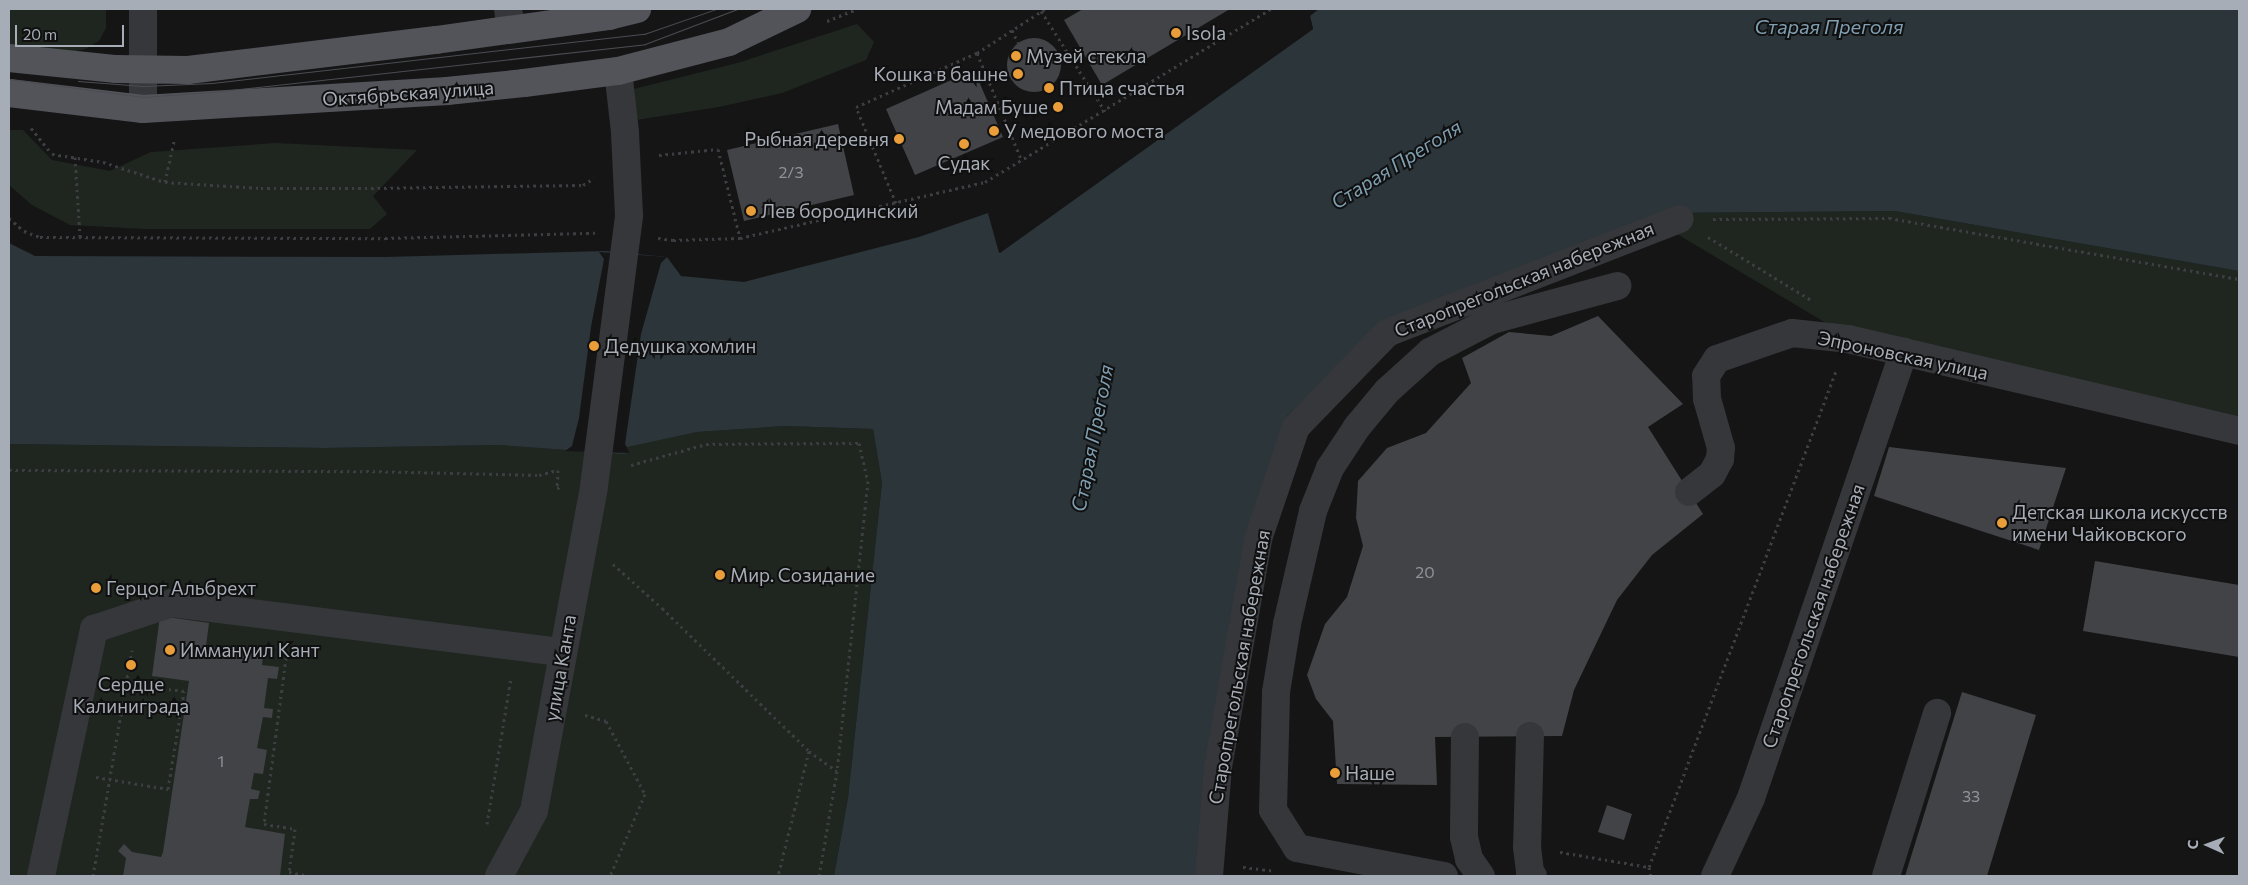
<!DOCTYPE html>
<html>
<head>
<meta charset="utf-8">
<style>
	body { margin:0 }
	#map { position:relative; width:2248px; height:885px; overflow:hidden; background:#151516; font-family:Commissioner,sans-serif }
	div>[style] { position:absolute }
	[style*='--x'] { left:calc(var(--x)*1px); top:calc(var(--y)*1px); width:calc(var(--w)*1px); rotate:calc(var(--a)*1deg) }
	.green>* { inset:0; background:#1f261f }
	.water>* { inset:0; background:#2b353a }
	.pier>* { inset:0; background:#151516 }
	.building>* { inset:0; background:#414346 }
	.round { border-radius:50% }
	.path>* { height:3px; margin-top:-1.5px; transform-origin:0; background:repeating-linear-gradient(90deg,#3c3e42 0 2.5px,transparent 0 6.5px) }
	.minor>* { height:28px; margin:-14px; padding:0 14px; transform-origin:14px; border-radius:14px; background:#36373b }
	.major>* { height:28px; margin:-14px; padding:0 14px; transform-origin:14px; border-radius:14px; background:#52545a }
	.tram>* { height:1px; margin:-0.5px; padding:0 0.5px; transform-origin:0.5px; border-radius:0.5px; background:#4b4d52 }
	.dots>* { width:14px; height:14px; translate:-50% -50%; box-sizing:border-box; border:2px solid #101011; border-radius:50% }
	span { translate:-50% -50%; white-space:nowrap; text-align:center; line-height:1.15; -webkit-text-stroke:4px #101011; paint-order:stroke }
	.number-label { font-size:16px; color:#8e929a }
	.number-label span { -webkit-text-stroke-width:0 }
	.poi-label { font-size:19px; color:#a7adb6 }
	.left { translate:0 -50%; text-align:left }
	.right { translate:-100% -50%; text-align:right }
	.street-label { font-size:19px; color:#a7adb6 }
	.water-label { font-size:20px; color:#7f9eb0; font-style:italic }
	.frame { position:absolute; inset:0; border:10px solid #a7adb6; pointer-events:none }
	.north { position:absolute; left:2183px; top:820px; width:50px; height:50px; -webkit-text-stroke:4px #101011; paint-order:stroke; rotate:272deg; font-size:14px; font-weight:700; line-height:20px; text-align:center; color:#a7adb6 }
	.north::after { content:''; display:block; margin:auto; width:18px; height:22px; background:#a7adb6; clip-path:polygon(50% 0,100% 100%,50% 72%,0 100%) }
	.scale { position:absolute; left:15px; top:25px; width:109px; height:22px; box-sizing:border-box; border:2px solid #a7adb6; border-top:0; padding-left:6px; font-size:15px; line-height:18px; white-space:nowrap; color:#a7adb6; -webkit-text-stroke:4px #101011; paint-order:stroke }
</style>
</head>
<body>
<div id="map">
	<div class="green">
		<i style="clip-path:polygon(9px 9px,106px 9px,106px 28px,99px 41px,85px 49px,71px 52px,9px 46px)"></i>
		<i style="clip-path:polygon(857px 24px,874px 42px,866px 60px,782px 93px,719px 107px,636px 120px,630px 90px,741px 62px)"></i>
		<i style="clip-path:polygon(9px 130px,23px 130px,52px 160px,110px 171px,151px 152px,276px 143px,417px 150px,373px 196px,387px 214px,370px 229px,145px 229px,70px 225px,32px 205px,9px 185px)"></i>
		<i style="clip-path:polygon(1895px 211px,2239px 271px,2239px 431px,1836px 329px,1677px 234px,1658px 213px)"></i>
		<i style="clip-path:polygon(785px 426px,873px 429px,882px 483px,848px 798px,834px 876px,9px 876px,9px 444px,325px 448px,498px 445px,598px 452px,697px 432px)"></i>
	</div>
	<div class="water">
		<i style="clip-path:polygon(1319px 9px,2239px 9px,2239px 271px,1895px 211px,1658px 213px,1380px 324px,1287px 416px,1249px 533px,1199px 876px,834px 876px,848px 798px,882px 483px,873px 429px,785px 426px,697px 432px,627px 447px,630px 453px,622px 454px,498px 445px,325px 448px,9px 444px,9px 243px,35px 256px,385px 257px,605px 251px,667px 257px,681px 276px,744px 282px,919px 237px,988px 213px,1000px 253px,1313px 29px,1310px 16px)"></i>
	</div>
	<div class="pier">
		<i style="clip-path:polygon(1310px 16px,1313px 29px,999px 253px,988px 213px,1001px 249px,1311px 28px)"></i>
		<i style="clip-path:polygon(599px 252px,667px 257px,661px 263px,641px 334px,625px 444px,630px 453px,565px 451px,572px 446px,579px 418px,591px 327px,604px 259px)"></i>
	</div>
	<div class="building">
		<i style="clip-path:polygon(1083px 9px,1230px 9px,1102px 85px,1064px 20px)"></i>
		<i class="round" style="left:1007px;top:38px;width:54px;height:54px"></i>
		<i style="clip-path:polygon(974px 70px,1003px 137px,915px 175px,886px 109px)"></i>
		<i style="clip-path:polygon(838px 124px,854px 195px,744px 221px,727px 150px)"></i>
		<i style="clip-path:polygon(1598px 316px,1683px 404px,1648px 427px,1703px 514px,1652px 555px,1617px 600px,1574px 690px,1562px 736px,1435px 737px,1437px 785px,1337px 784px,1333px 721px,1316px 699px,1307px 675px,1325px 624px,1347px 597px,1363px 546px,1356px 518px,1358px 481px,1387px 448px,1426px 433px,1471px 383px,1462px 358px,1509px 332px,1551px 336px)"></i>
		<i style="clip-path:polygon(1889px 447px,2066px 468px,2039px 550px,1874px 496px)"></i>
		<i style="clip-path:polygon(2095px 561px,2239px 585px,2239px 657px,2083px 631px)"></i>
		<i style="clip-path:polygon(160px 616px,209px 623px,206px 646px,263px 655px,262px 665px,279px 667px,277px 679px,268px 678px,264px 708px,273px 709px,272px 718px,263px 717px,257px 748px,267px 750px,263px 774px,254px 773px,251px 789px,260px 791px,258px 799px,250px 799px,245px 827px,285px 834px,280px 876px,123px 876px,126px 858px,118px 851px,124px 844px,132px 852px,161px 857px,163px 852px,189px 681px,152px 676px)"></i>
		<i style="clip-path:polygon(1962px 692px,2036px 715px,1987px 876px,1905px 876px)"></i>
		<i style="clip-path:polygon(1607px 805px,1632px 814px,1624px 840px,1598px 832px)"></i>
	</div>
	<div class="path">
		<i style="--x:1041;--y:11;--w:119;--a:57.4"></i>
		<i style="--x:827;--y:21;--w:32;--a:-22"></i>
		<i style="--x:1012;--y:30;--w:14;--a:65"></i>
		<i style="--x:977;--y:53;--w:117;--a:67.4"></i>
		<i style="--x:31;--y:128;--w:33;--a:51"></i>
		<i style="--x:52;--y:154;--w:52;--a:8.9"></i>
		<i style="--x:103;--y:162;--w:65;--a:17.9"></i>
		<i style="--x:165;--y:182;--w:96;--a:3.6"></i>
		<i style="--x:261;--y:188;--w:110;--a:0"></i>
		<i style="--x:371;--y:188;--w:212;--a:-0.8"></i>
		<i style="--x:583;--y:185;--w:13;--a:-32"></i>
		<i style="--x:659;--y:155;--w:59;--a:-5.8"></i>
		<i style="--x:718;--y:149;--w:92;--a:76.1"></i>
		<i style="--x:740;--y:238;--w:251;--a:-12.9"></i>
		<i style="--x:985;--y:182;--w:334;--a:-31.2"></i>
		<i style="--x:75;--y:157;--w:80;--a:86.4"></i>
		<i style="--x:165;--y:182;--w:42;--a:-77.6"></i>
		<i style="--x:896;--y:203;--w:104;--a:-112.6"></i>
		<i style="--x:856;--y:107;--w:133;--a:-24.1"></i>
		<i style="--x:977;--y:53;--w:81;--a:-32.9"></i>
		<i style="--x:9;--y:218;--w:20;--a:41"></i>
		<i style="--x:24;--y:231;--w:17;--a:21"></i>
		<i style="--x:40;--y:237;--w:345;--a:0.2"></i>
		<i style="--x:385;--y:238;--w:210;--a:-1.4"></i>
		<i style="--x:1713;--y:219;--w:176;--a:-0.3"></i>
		<i style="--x:1889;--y:218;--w:355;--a:9.9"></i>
		<i style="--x:1708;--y:237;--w:123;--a:31.4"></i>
		<i style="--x:658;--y:238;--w:15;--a:8"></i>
		<i style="--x:673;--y:240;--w:67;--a:-1.7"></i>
		<i style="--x:631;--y:465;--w:78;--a:-15.6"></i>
		<i style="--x:706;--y:444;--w:153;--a:-0.4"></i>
		<i style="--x:859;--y:443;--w:39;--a:77"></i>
		<i style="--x:868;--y:481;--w:292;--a:96.1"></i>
		<i style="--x:837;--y:771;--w:107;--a:99.7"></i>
		<i style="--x:9;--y:470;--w:357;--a:0.2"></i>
		<i style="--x:366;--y:471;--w:173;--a:1.3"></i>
		<i style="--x:539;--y:475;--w:20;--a:-15"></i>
		<i style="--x:558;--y:470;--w:18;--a:93"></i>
		<i style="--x:557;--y:488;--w:4;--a:-14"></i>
		<i style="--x:613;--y:564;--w:66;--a:41.9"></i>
		<i style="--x:662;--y:608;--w:205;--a:44.2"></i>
		<i style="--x:809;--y:751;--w:129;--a:103.9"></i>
		<i style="--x:287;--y:651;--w:175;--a:97.6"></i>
		<i style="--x:264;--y:824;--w:31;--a:9"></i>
		<i style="--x:295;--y:829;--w:43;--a:97.9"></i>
		<i style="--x:289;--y:872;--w:21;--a:11"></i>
		<i style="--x:585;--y:715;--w:22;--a:16"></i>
		<i style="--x:606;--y:721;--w:83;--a:61.9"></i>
		<i style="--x:645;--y:794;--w:89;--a:113.1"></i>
		<i style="--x:809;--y:751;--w:34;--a:36"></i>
		<i style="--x:96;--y:777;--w:73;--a:9.5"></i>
		<i style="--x:168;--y:789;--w:99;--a:-80.7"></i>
		<i style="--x:184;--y:691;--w:58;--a:-173.1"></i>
		<i style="--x:487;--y:824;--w:149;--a:-80.7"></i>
		<i style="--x:1560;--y:852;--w:90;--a:9.6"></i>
		<i style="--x:1243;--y:867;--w:31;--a:7"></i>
		<i style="--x:93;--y:876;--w:229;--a:-80.2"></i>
		<i style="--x:1651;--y:876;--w:9;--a:-103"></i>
		<i style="--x:1649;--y:867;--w:530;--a:-69.34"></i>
	</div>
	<div class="minor">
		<i style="--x:143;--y:9;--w:100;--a:90"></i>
		<i style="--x:508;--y:9;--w:20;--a:81"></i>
		<i style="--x:1689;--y:492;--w:29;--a:-38"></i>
		<i style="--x:1712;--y:474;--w:17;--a:-62"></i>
		<i style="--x:1720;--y:459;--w:11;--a:-85"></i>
		<i style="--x:1721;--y:448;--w:51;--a:-105.9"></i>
		<i style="--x:1707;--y:399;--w:23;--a:-92"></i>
		<i style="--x:1706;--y:376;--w:20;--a:-57"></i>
		<i style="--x:1717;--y:359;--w:79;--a:-19.1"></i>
		<i style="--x:1792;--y:333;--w:56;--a:6.1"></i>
		<i style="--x:1848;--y:339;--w:402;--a:13.2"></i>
		<i style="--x:1530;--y:736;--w:111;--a:91.5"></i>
		<i style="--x:1527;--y:847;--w:26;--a:83"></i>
		<i style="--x:1530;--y:873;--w:4;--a:45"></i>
		<i style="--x:1465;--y:737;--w:100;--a:90.6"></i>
		<i style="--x:1464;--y:837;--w:23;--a:77"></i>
		<i style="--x:1469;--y:859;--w:21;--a:55"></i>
		<i style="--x:41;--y:876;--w:253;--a:-77.9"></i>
		<i style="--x:94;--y:629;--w:82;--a:-18.4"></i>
		<i style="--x:172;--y:603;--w:393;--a:7.2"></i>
		<i style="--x:499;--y:876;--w:74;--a:-61.7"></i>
		<i style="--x:534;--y:811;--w:330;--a:-79.5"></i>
		<i style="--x:594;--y:486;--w:273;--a:-82.6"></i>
		<i style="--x:629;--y:215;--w:83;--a:-92.8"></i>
		<i style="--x:625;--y:132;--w:61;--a:-96.5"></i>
		<i style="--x:1209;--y:876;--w:109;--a:-85.3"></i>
		<i style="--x:1218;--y:767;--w:231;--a:-80"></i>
		<i style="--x:1258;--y:539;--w:118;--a:-71.3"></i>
		<i style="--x:1296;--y:427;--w:131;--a:-45.9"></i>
		<i style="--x:1387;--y:333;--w:314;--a:-21.3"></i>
		<i style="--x:1444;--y:876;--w:150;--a:-169.2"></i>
		<i style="--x:1297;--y:848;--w:45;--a:-122.3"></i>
		<i style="--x:1273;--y:810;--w:118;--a:-88.5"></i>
		<i style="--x:1276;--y:692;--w:69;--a:-80.8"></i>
		<i style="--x:1287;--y:624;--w:116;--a:-77"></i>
		<i style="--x:1313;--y:511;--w:46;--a:-68.4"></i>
		<i style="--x:1330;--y:468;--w:49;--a:-56.6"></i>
		<i style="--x:1357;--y:427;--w:47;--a:-50.2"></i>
		<i style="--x:1387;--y:391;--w:58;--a:-42.2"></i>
		<i style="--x:1430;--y:352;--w:70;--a:-27.3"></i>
		<i style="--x:1492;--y:320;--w:130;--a:-15.2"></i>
		<i style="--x:1715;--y:876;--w:86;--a:-65.2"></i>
		<i style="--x:1751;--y:798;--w:472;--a:-71.1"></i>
		<i style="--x:1886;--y:876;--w:171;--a:-72.6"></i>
	</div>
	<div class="major">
		<i style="--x:9;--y:58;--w:108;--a:5.9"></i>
		<i style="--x:116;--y:69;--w:72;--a:0.8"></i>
		<i style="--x:188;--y:70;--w:250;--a:-6.9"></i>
		<i style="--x:436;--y:40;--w:175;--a:-7.9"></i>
		<i style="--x:609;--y:16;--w:29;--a:-14"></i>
		<i style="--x:9;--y:93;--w:135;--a:6.8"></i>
		<i style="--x:143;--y:109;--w:305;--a:-3.4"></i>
		<i style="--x:447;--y:91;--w:77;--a:-5.9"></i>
		<i style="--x:524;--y:83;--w:95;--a:-7.3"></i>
		<i style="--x:618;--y:71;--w:115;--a:-14.6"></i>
		<i style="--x:729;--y:42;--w:76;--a:-25.9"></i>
	</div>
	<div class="tram">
		<i style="--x:9;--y:79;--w:135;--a:7.7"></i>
		<i style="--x:143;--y:97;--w:69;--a:-4.1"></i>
		<i style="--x:212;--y:92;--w:436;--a:-6.3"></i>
		<i style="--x:645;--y:44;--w:98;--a:-20.8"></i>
		<i style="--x:78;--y:81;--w:65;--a:4.4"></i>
		<i style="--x:143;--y:86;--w:69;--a:-2.5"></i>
		<i style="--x:212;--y:83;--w:435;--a:-6.5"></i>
		<i style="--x:644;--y:34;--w:76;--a:-19.1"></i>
	</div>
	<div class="dots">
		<i style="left:1176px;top:33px;background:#ea9e39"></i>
		<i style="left:1016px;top:56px;background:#ea9e39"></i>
		<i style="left:1018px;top:74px;background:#ea9e39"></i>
		<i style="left:1049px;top:88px;background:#ea9e39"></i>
		<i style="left:1058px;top:107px;background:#ea9e39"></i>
		<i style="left:994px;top:131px;background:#ea9e39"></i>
		<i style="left:899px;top:139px;background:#ea9e39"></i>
		<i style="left:964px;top:144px;background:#ea9e39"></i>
		<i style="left:751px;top:211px;background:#ea9e39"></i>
		<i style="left:594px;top:346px;background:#ea9e39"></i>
		<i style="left:2002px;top:523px;background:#ea9e39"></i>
		<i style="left:720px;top:575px;background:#ea9e39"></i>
		<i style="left:96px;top:588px;background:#ea9e39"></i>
		<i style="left:170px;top:650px;background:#ea9e39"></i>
		<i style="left:131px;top:665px;background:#ea9e39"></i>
		<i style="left:1335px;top:773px;background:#ea9e39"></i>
	</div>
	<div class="number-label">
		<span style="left:791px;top:172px">2/3</span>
		<span style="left:1425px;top:572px">20</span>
		<span style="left:221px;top:761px">1</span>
		<span style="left:1971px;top:796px">33</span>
	</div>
	<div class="poi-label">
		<span class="left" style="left:1186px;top:33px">Isola</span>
		<span class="left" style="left:1026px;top:56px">Музей стекла</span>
		<span class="right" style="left:1008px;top:74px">Кошка в башне</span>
		<span class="left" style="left:1059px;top:88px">Птица счастья</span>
		<span class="right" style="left:1048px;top:107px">Мадам Буше</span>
		<span class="left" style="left:1004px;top:131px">У медового моста</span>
		<span class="right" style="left:889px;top:139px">Рыбная деревня</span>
		<span style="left:964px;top:163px">Судак</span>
		<span class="left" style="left:761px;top:211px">Лев бородинский</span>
		<span class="left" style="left:604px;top:346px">Дедушка хомлин</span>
		<span class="left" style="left:2012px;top:523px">Детская школа искусств<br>имени Чайковского</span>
		<span class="left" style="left:730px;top:575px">Мир. Созидание</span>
		<span class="left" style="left:106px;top:588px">Герцог Альбрехт</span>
		<span class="left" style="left:180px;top:650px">Иммануил Кант</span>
		<span style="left:131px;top:695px">Сердце<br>Калиниграда</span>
		<span class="left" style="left:1345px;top:773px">Наше</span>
	</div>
	<div class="street-label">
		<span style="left:408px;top:93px;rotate:-4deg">Октябрьская улица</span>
		<span style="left:1524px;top:279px;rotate:-22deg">Старопрегольская набережная</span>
		<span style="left:1903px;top:355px;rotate:12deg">Эпроновская улица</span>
		<span style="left:1813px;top:616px;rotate:-71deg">Старопрегольская набережная</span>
		<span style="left:1239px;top:667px;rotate:-80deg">Старопрегольская набережная</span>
		<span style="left:560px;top:668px;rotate:-80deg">улица Канта</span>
	</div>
	<div class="water-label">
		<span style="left:1829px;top:26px">Старая Преголя</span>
		<span style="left:1396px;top:164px;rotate:-32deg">Старая Преголя</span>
		<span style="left:1092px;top:438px;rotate:-79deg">Старая Преголя</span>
	</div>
	<div class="frame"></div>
	<div class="north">С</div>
	<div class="scale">20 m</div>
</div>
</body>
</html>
